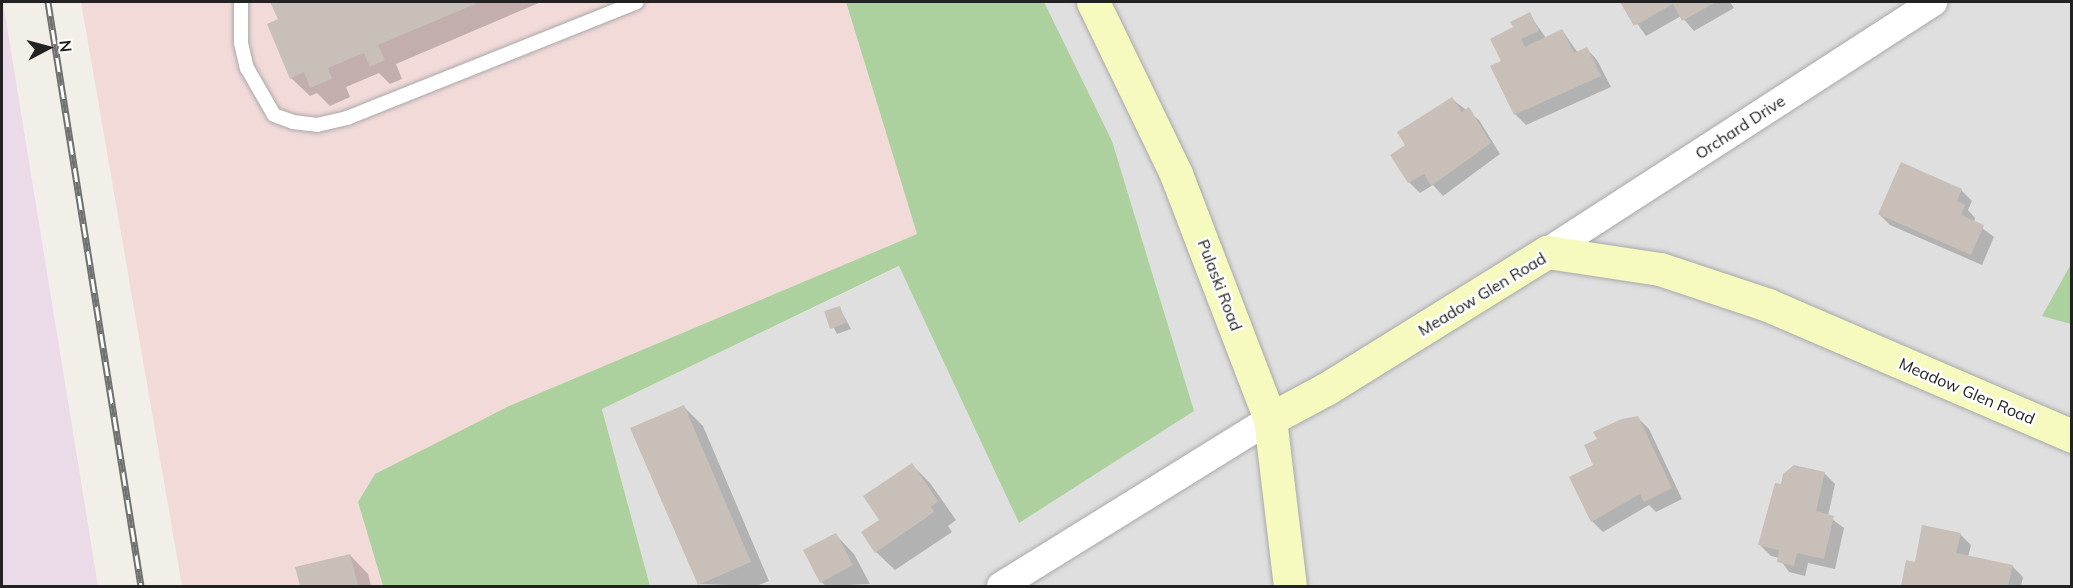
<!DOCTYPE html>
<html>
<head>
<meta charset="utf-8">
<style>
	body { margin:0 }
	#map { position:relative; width:2073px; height:588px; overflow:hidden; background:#f2efe9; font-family:Mulish,sans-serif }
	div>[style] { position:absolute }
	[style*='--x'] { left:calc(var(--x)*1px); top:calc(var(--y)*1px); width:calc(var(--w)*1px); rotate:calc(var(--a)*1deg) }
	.residential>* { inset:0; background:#e0dfdf }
	.commercial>* { inset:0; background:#f2dad9 }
	.industrial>* { inset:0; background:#ebdbe8 }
	.forest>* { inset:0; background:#add19e }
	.shadow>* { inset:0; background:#0003 }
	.building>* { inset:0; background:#c7bfb8 }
	.roads { filter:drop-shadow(0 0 2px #a9a9a9) drop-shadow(0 0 2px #a9a9a9) }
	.lane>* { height:14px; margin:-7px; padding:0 7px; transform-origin:7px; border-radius:7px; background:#fff }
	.street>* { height:28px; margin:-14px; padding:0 14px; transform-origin:14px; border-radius:14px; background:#fff }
	.secondary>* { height:33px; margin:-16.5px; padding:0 16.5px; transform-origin:16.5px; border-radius:16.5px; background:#f7fabf }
	.rail>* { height:7px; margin-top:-3.5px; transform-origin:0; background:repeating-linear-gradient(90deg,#fff 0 14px,#707070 0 28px); box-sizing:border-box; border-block:2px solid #707070 }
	span { translate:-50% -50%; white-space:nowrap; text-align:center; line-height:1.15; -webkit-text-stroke:5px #fff; paint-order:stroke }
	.street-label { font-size:16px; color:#222 }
	.frame { position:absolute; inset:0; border:3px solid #222; pointer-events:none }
	.north { position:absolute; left:18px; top:18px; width:60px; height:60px; -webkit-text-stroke:4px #fff; paint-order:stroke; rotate:84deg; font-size:16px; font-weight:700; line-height:24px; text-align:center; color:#222 }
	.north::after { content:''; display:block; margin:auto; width:21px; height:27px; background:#222; clip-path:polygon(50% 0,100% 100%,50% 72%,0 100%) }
</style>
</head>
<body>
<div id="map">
	<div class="residential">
		<i style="clip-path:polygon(1009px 2px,2071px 2px,2071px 586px,650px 586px,602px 409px,900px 266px)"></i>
	</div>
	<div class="commercial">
		<i style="clip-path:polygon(81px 2px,846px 2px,917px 234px,509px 406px,375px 474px,358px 502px,383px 586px,182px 586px)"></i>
	</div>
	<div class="industrial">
		<i style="clip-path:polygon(2px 2px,3px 2px,98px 586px,2px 586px)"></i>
	</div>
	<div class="forest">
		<i style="clip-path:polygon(846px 2px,1044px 2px,1112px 141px,1194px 411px,1019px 523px,899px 266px,602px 409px,650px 586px,383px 586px,358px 502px,375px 474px,509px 406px,917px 234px)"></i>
		<i style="clip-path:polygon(2071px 264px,2071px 324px,2042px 316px)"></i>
	</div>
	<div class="shadow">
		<i style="clip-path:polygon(272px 2px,541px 2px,396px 64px,402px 79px,390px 84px,379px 73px,346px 87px,350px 97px,330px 106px,317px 93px,310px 96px,291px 78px,280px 20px)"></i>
		<i style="clip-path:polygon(1622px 2px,1730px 2px,1734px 8px,1694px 31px,1681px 16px,1646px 36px)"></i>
		<i style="clip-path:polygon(1529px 14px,1546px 38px,1562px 30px,1578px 53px,1587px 49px,1597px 60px,1611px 87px,1526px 125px,1515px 114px,1503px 62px,1515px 28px)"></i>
		<i style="clip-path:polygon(1452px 99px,1479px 120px,1500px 154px,1443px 196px,1433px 185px,1420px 193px,1409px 182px,1407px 145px)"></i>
		<i style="clip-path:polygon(1961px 190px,1972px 201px,1968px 210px,1975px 218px,1974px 222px,1994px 237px,1982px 265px,1890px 225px,1879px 214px)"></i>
		<i style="clip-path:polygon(839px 307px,851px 329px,837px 334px,826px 312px)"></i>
		<i style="clip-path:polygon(684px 407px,703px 426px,769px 581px,756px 586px,699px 584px)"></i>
		<i style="clip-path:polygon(1638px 418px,1649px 429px,1682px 499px,1656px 512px,1649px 505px,1603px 532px,1592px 521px,1595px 466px)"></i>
		<i style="clip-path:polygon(912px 465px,930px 483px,956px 520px,948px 526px,952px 532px,895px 570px,876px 552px,881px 520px)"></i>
		<i style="clip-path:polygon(1824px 473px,1835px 484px,1828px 516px,1844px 528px,1835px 569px,1808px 563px,1805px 576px,1789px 572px,1779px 558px,1771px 556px,1760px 545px,1782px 486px)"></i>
		<i style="clip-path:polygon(1960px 534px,1971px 545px,1968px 557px,2012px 566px,2023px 577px,2021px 586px,1903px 586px,1908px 562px,1916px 564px)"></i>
		<i style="clip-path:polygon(836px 535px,854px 554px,870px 584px,826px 586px,821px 582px)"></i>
		<i style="clip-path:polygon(350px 555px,368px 574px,371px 586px,301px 586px,297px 568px)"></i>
	</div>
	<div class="building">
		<i style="clip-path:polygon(270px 2px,480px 2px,378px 45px,385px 60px,370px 67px,364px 53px,328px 68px,332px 79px,310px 88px,304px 72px,290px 79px,267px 24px,278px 19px)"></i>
		<i style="clip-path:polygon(1620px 2px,1716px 2px,1682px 21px,1673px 4px,1634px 26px)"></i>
		<i style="clip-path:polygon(1530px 12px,1539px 31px,1521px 39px,1525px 47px,1562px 29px,1574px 53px,1587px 47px,1601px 76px,1514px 115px,1490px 66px,1501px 61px,1490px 39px,1513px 27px,1510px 22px)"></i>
		<i style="clip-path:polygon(1452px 97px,1462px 112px,1469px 107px,1491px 143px,1431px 186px,1424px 174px,1408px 183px,1390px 155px,1405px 145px,1397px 132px)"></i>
		<i style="clip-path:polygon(1901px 162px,1962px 189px,1957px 201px,1965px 205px,1961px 215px,1984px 225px,1971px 255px,1878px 214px)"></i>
		<i style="clip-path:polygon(840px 306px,846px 323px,830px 329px,824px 311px)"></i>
		<i style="clip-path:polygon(684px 405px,751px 562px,698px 585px,630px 428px)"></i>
		<i style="clip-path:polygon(1638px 416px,1672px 488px,1644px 502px,1640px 494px,1591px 522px,1569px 477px,1593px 465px,1584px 445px,1597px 439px,1593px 432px,1622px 419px)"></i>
		<i style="clip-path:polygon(912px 463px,938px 501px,931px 507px,934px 512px,875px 553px,861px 532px,879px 520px,863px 496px)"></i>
		<i style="clip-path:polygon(1794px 465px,1825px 472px,1816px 511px,1834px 516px,1824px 559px,1797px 553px,1794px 566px,1777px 562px,1779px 550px,1758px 545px,1775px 483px,1781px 484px,1783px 474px)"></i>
		<i style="clip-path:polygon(1922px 525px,1961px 533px,1956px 553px,2013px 565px,2008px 586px,1901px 586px,1906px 560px,1915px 562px)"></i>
		<i style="clip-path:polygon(836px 533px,853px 565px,820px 583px,803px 550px)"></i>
		<i style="clip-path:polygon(350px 554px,358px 586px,300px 586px,295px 567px)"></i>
	</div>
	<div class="roads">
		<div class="lane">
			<i style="--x:241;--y:2;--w:41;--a:90"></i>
			<i style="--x:241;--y:43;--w:26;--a:77"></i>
			<i style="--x:247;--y:68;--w:54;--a:60.1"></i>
			<i style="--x:274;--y:115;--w:20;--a:20"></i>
			<i style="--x:293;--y:122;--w:24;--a:7"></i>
			<i style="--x:317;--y:125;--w:31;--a:-13"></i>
			<i style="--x:347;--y:118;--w:312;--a:-21.8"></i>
		</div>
		<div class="street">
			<i style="--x:1547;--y:252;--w:460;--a:-32.9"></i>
			<i style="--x:1001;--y:586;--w:317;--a:-31.8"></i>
		</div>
		<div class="secondary">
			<i style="--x:1093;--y:2;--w:191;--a:64.2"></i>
			<i style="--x:1176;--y:174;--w:262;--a:69"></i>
			<i style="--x:1270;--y:419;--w:168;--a:83.2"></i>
			<i style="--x:1270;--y:419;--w:64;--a:-28.2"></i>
			<i style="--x:1326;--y:389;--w:260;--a:-31.8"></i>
			<i style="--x:1547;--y:252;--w:114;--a:8.6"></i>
			<i style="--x:1660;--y:269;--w:114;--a:18.4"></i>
			<i style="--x:1768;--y:305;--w:331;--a:23.3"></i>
		</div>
	</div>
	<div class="rail">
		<i style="--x:48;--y:2;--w:591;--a:80.95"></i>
	</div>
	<div class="street-label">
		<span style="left:1740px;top:127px;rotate:-33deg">Orchard Drive</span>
		<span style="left:1220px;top:285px;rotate:69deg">Pulaski Road</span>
		<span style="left:1482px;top:294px;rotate:-31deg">Meadow Glen Road</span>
		<span style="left:1967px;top:391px;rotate:23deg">Meadow Glen Road</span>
	</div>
	<div class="frame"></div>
	<div class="north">N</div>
</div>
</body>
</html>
